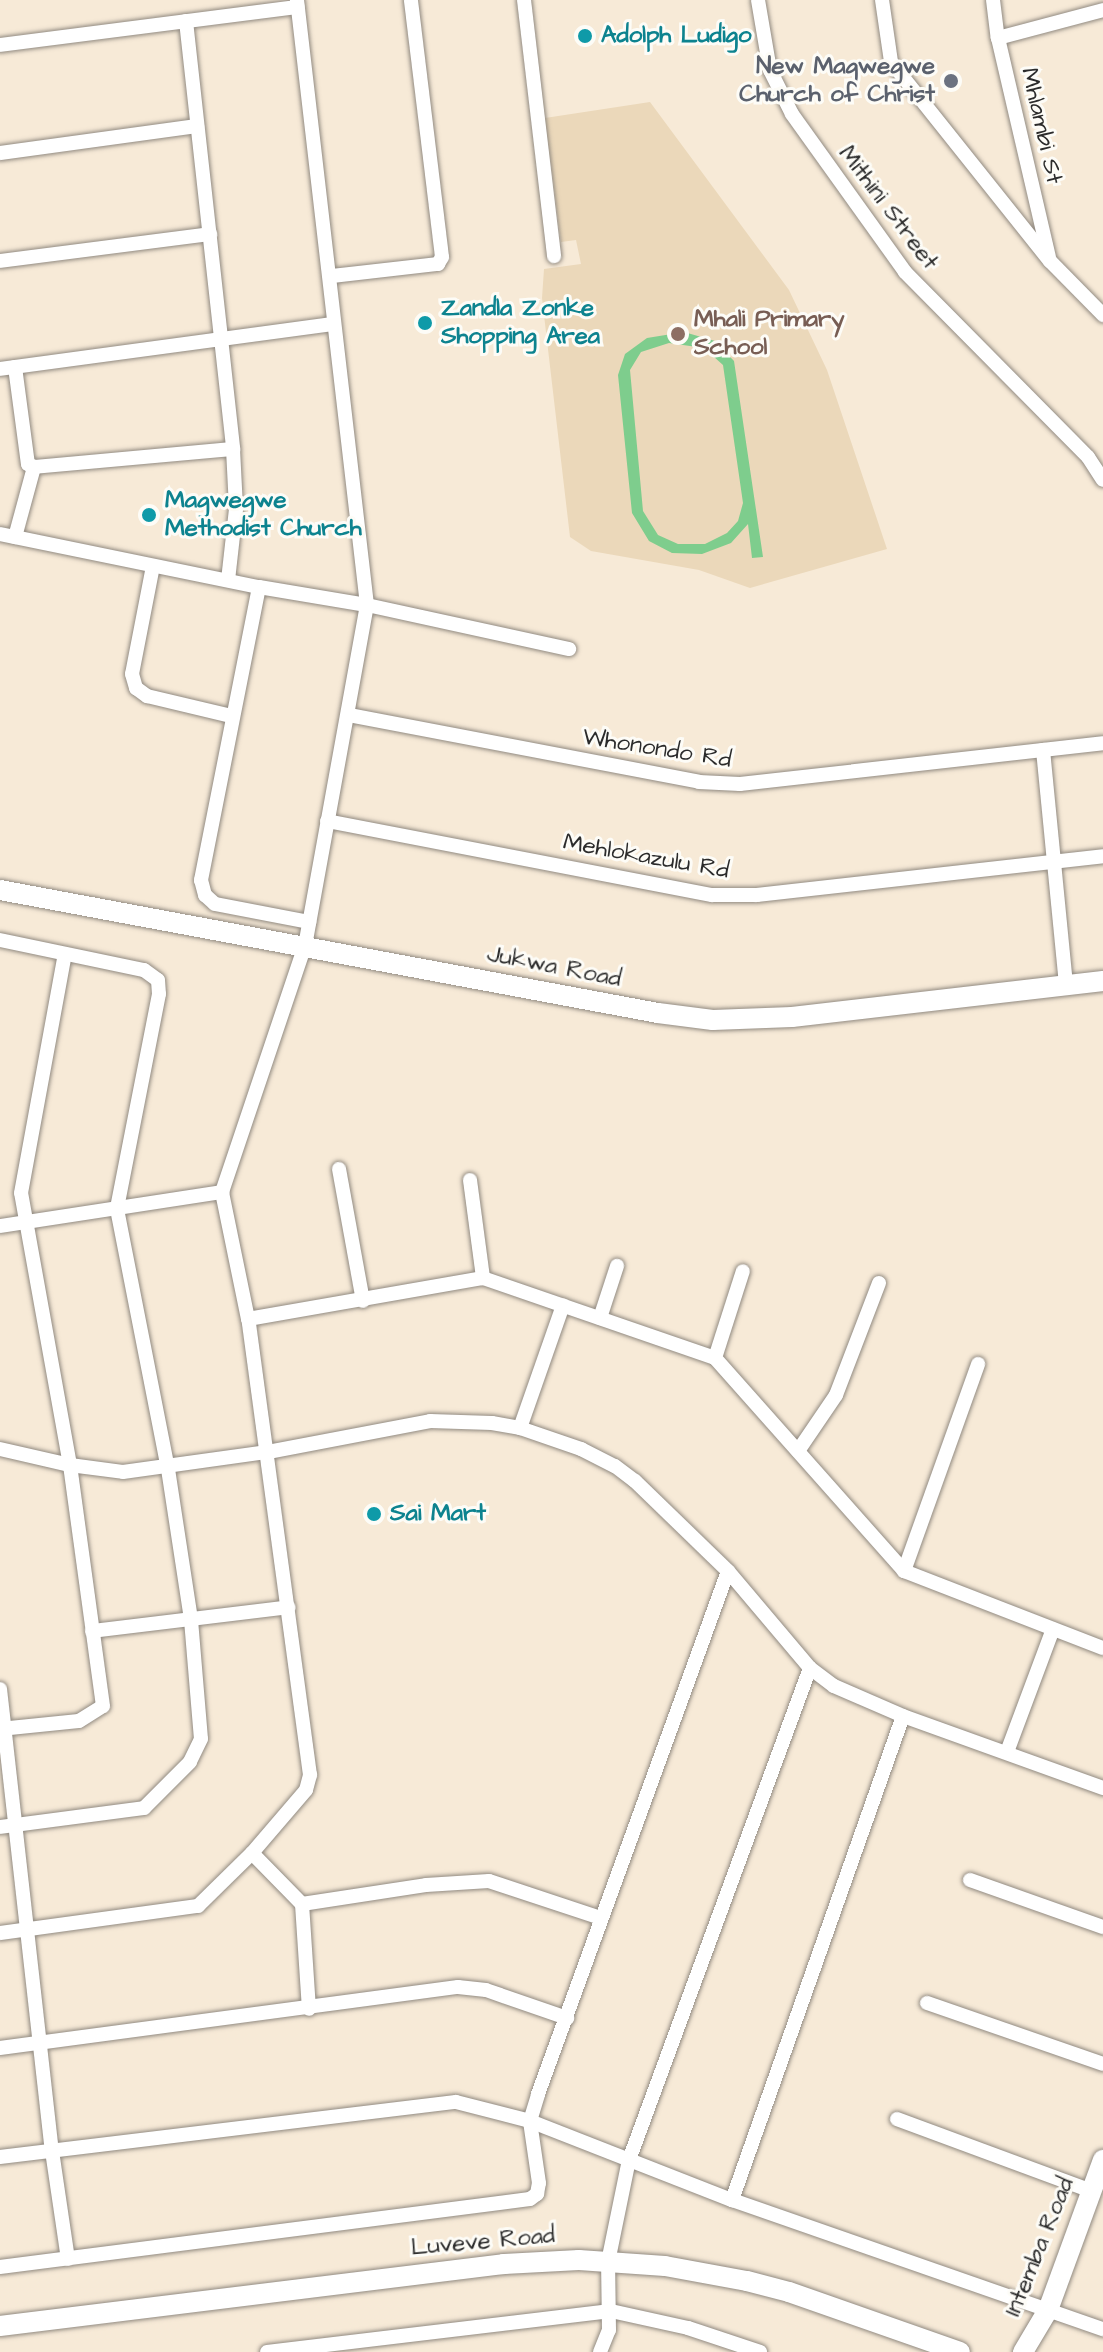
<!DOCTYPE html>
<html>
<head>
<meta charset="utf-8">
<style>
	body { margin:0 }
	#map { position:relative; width:1103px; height:2352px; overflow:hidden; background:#f7ead7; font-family:"Architects Daughter",sans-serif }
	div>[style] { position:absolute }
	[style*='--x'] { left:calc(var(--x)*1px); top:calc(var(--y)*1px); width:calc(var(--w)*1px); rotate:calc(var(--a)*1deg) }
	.built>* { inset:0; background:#ebd8ba }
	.green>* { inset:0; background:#7ecd8d }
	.roads { filter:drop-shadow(0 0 2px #918a81) drop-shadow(0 0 2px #918a81) }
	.street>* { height:14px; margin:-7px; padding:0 7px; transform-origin:7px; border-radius:7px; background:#fff }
	.secondary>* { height:20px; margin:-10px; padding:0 10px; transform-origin:10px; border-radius:10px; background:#fff }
	.dots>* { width:22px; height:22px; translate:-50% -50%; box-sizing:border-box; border:4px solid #fdfcf7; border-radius:50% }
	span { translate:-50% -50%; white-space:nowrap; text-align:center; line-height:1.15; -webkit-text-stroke:6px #fdfcf7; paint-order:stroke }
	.culture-label { font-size:24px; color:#0d838f; font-weight:700 }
	.left { translate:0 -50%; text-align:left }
	.worship-label { font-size:24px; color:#5b616d; font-weight:700 }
	.right { translate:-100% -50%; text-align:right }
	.street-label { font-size:24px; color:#2b2b2b }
	.education-label { font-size:24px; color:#785e54; font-weight:700 }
</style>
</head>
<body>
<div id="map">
	<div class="built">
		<i style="clip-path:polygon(650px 102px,789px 290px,827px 370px,887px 549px,750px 588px,699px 570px,591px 551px,570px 537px,542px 298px,544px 269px,581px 264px,576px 240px,561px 242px,545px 118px)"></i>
	</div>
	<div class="green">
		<i style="clip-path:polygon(evenodd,684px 332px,715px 341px,734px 361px,763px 557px,752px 558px,748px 524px,731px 543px,702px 554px,672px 553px,649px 541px,632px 513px,618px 375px,625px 354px,647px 338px,684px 332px,669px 343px,704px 348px,723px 365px,743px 503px,738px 521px,727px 533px,705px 544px,678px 544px,658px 535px,643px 511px,630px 370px,641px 352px,669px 343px)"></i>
	</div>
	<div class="roads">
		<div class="street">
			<i style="--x:524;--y:0;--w:258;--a:83.3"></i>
			<i style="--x:758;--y:0;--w:71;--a:80.3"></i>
			<i style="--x:770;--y:70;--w:49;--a:63.4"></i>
			<i style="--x:792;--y:114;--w:194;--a:54.4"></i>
			<i style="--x:905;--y:272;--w:260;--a:45.3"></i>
			<i style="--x:1088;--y:457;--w:27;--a:57"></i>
			<i style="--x:882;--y:0;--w:63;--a:81.7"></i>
			<i style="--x:891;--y:62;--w:255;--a:51.4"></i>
			<i style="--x:1050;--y:261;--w:76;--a:45.5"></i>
			<i style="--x:993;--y:0;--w:38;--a:83"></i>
			<i style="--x:998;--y:38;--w:225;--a:76.9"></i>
			<i style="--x:186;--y:21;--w:431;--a:83.7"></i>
			<i style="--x:233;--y:449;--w:60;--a:87.1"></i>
			<i style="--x:236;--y:509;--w:71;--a:96.4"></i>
			<i style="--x:998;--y:38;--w:109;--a:-14.9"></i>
			<i style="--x:0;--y:45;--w:300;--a:-7.3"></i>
			<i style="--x:0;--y:153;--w:199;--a:-7.8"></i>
			<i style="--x:0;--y:261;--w:212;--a:-7.3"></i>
			<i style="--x:332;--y:276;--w:107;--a:-6.5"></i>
			<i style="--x:438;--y:264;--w:8;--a:-60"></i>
			<i style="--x:442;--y:257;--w:259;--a:-96.9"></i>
			<i style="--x:15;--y:367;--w:98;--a:82.4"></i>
			<i style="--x:28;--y:464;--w:7;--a:27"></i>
			<i style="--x:34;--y:467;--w:200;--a:-5.2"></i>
			<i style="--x:0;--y:369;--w:336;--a:-7.7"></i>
			<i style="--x:0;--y:534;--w:264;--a:11.6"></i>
			<i style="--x:259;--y:587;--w:109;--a:9.5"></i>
			<i style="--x:367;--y:605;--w:207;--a:12.3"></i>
			<i style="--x:15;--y:537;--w:73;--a:-74.8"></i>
			<i style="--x:153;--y:566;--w:110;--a:101"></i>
			<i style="--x:132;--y:674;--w:15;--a:74"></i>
			<i style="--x:136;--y:688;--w:14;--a:36"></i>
			<i style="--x:147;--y:696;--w:86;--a:13.4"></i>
			<i style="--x:259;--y:587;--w:299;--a:101.2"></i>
			<i style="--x:201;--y:880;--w:16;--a:75"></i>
			<i style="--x:205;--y:895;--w:13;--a:42"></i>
			<i style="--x:215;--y:904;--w:96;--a:10.8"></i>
			<i style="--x:349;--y:715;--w:356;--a:10.8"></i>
			<i style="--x:699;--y:782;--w:41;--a:2.8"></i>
			<i style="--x:740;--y:784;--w:365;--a:-6.4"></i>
			<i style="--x:1043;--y:750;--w:237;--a:84.4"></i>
			<i style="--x:327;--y:821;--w:392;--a:10.9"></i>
			<i style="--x:712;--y:895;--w:45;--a:0"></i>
			<i style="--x:757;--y:895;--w:348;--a:-6.4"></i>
			<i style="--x:0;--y:940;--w:147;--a:11.8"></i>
			<i style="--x:144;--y:970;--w:17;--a:36"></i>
			<i style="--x:158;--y:980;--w:14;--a:86"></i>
			<i style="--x:159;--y:994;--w:219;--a:101.1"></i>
			<i style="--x:117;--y:1209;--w:265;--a:78.9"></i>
			<i style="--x:168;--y:1469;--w:153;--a:81.3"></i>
			<i style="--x:191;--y:1620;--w:119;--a:85.2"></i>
			<i style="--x:201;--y:1739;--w:25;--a:116"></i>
			<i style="--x:190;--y:1762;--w:65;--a:135"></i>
			<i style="--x:144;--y:1808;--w:145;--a:172.5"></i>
			<i style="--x:339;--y:1169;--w:134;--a:79.7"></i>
			<i style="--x:470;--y:1180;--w:99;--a:82.4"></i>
			<i style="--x:0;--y:1226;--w:225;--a:-8.7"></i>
			<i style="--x:600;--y:1318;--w:55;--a:-71.9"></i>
			<i style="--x:248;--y:1319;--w:239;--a:-9.9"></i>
			<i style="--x:483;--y:1278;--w:245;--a:19"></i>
			<i style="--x:715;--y:1358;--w:285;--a:48.4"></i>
			<i style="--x:904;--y:1571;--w:213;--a:21.2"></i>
			<i style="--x:715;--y:1358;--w:91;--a:-72.2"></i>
			<i style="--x:520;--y:1428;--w:130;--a:-70.7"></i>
			<i style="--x:0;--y:1449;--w:72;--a:12.9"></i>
			<i style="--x:70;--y:1465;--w:53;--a:7.5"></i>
			<i style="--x:123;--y:1472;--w:146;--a:-7.9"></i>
			<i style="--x:268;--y:1452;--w:165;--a:-10.8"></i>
			<i style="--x:430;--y:1421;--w:62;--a:1.8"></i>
			<i style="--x:492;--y:1423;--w:28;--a:10"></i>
			<i style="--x:520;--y:1428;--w:65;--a:19"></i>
			<i style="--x:581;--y:1449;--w:38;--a:27"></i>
			<i style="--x:615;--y:1466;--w:25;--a:37"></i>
			<i style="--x:635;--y:1481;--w:129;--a:44.1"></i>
			<i style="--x:728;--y:1571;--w:127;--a:49.8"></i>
			<i style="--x:810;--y:1668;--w:30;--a:37"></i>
			<i style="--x:834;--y:1686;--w:75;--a:23.5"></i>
			<i style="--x:903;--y:1716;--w:213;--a:19.8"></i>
			<i style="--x:798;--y:1451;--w:68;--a:-55.8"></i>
			<i style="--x:836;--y:1395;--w:120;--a:-69"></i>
			<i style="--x:904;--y:1571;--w:220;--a:-70.3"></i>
			<i style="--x:92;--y:1631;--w:198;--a:-6.9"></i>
			<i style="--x:0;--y:1689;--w:465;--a:83.6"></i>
			<i style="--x:52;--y:2151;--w:109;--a:81.6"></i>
			<i style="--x:0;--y:1729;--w:79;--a:-5.8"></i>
			<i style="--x:79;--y:1721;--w:28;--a:-32"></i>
			<i style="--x:103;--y:1706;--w:243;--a:-97.8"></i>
			<i style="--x:70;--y:1465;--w:276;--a:-100.2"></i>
			<i style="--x:21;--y:1193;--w:243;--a:-79.6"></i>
			<i style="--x:1007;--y:1752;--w:131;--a:-69.5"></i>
			<i style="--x:252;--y:1853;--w:71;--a:45.6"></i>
			<i style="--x:302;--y:1904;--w:105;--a:86.2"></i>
			<i style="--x:970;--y:1880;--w:141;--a:19.5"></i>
			<i style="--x:302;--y:1904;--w:125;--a:-8.7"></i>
			<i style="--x:426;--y:1885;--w:63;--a:-3.6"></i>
			<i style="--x:489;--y:1881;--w:118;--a:18.3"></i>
			<i style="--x:0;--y:1933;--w:200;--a:-7.8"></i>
			<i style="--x:198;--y:1906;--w:76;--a:-44.5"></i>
			<i style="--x:252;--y:1853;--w:83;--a:-49.4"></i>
			<i style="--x:306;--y:1790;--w:16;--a:-75"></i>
			<i style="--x:310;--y:1775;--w:460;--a:-97.7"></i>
			<i style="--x:248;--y:1319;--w:130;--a:-101.6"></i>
			<i style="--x:222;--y:1192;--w:260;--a:-71.4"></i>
			<i style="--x:305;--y:946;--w:347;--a:-79.7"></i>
			<i style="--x:367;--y:605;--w:609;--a:-96.6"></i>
			<i style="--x:927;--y:2003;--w:186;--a:19.1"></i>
			<i style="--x:0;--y:2048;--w:462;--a:-7.6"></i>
			<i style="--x:458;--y:1987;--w:28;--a:6"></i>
			<i style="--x:486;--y:1990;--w:86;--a:19.1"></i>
			<i style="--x:897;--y:2119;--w:208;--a:20.3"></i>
			<i style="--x:0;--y:2157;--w:459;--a:-6.9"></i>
			<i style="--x:456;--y:2102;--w:76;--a:14.4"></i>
			<i style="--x:530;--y:2121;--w:217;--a:21.4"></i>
			<i style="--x:732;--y:2200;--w:393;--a:19.2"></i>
			<i style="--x:732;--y:2200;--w:513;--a:-70.54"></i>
			<i style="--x:0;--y:2267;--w:534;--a:-7.31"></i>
			<i style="--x:530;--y:2199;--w:9;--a:-36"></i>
			<i style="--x:537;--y:2194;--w:11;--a:-80"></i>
			<i style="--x:539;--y:2183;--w:63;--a:-98.3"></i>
			<i style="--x:530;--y:2121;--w:28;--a:-73"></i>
			<i style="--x:538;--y:2094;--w:556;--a:-70.03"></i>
			<i style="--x:267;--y:2352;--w:346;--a:-6.8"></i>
			<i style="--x:611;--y:2311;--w:79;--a:12.4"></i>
			<i style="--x:688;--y:2328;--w:76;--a:18.4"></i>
			<i style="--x:600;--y:2352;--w:24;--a:-68"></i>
			<i style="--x:609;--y:2330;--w:68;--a:-90.8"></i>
			<i style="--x:608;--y:2262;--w:104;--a:-78.4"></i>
			<i style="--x:629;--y:2160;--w:524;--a:-69.8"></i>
		</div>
		<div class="secondary">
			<i style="--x:0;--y:890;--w:669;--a:10.59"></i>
			<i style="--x:658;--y:1013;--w:55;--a:7.3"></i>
			<i style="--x:713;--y:1020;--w:79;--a:-2.2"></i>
			<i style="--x:792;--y:1017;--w:313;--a:-6.6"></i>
			<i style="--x:0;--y:2326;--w:508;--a:-7.01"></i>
			<i style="--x:504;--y:2264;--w:75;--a:-3.1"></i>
			<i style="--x:579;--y:2260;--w:86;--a:4"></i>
			<i style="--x:665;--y:2266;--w:83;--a:10.4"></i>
			<i style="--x:747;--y:2281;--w:43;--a:14.7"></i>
			<i style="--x:789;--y:2292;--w:181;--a:19.3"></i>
			<i style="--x:1023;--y:2352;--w:49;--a:-59.2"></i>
			<i style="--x:1048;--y:2310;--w:160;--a:-69.9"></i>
		</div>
	</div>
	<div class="dots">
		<i style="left:585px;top:36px;background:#0f9aa8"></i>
		<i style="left:951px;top:81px;background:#6b7280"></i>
		<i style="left:425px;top:323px;background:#0f9aa8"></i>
		<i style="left:678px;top:334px;background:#8d6e63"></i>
		<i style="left:149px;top:515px;background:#0f9aa8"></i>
		<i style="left:374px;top:1514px;background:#0f9aa8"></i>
	</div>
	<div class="culture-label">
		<span class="left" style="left:601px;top:36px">Adolph Ludigo</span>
		<span class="left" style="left:441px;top:323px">Zandla Zonke<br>Shopping Area</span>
		<span class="left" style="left:165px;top:515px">Magwegwe<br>Methodist Church</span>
		<span class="left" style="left:390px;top:1514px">Sai Mart</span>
	</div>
	<div class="worship-label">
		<span class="right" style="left:935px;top:81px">New Magwegwe<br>Church of Christ</span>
	</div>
	<div class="street-label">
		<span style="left:1041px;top:126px;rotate:77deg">Mhlambi St</span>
		<span style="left:888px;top:208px;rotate:53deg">Mithini Street</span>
		<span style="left:657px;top:749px;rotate:9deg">Whonondo Rd</span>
		<span style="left:646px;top:857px;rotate:10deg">Mehlokazulu Rd</span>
		<span style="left:554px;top:967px;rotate:11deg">Jukwa Road</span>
		<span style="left:483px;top:2242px;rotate:-5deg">Luveve Road</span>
		<span style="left:1040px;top:2247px;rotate:-68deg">Intemba Road</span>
	</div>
	<div class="education-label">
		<span class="left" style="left:694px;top:334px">Mhali Primary<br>School</span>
	</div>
</div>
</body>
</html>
